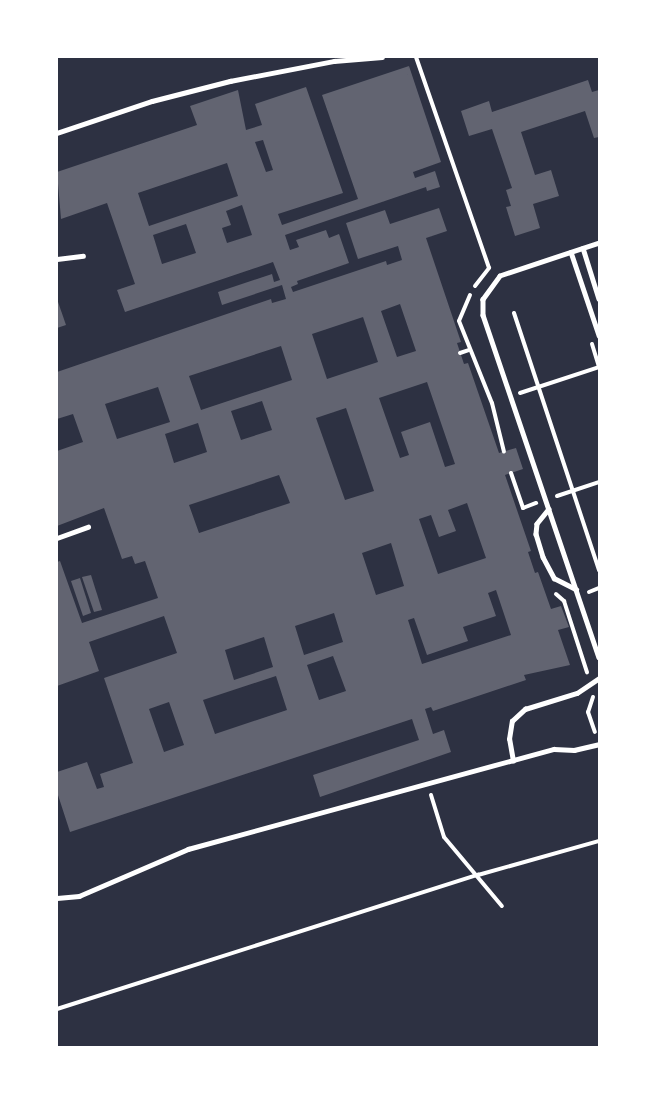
<!DOCTYPE html>
<html>
<head>
<meta charset="utf-8">
<style>
	body { margin:0 }
	#map { position:relative; width:656px; height:1104px; overflow:hidden; background:#2d3142; font-family:Overpass,sans-serif }
	div>[style] { position:absolute }
	[style*='--x'] { left:calc(var(--x)*1px); top:calc(var(--y)*1px); width:calc(var(--w)*1px); rotate:calc(var(--a)*1deg) }
	.building>* { inset:0; background:#626471 }
	.path>* { height:4px; margin:-2px; padding:0 2px; transform-origin:2px; border-radius:2px; background:#fff }
	.service>* { height:4.5px; margin:-2.25px; padding:0 2.25px; transform-origin:2.25px; border-radius:2.25px; background:#fff }
	span { translate:-50% -50%; white-space:nowrap; text-align:center; line-height:1.15; -webkit-text-stroke:5px #fff; paint-order:stroke }
	.frame { position:absolute; inset:0; border:58px solid #fff; pointer-events:none }
</style>
</head>
<body>
<div id="map">
	<div class="building">
		<i style="clip-path:polygon(evenodd,409px 66px,441px 162px,413px 172px,415px 178px,435px 171px,440px 187px,427px 191px,426px 187px,285px 235px,290px 250px,299px 247px,296px 240px,326px 230px,329px 238px,339px 234px,349px 263px,297px 281px,298px 284px,291px 287px,293px 292px,386px 261px,387px 265px,402px 260px,398px 246px,358px 259px,346px 223px,385px 210px,390px 224px,439px 208px,447px 231px,426px 238px,461px 342px,457px 343px,464px 364px,468px 363px,499px 453px,516px 448px,523px 469px,505px 475px,531px 551px,528px 552px,535px 573px,538px 572px,551px 609px,561px 606px,569px 627px,558px 630px,570px 665px,524px 675px,526px 680px,433px 711px,431px 707px,425px 709px,433px 734px,444px 730px,451px 752px,320px 797px,313px 775px,419px 740px,412px 719px,70px 832px,57px 792px,57px 772px,87px 762px,97px 789px,104px 787px,100px 774px,133px 763px,104px 678px,177px 653px,164px 616px,89px 642px,99px 671px,57px 686px,57px 562px,60px 561px,82px 623px,158px 598px,145px 561px,135px 564px,132px 556px,122px 559px,104px 508px,57px 526px,57px 451px,83px 442px,73px 414px,57px 419px,57px 372px,271px 299px,272px 303px,286px 299px,282px 285px,222px 305px,218px 292px,272px 274px,274px 282px,280px 280px,273px 262px,125px 312px,117px 290px,135px 284px,107px 203px,61px 219px,57px 172px,197px 125px,190px 106px,238px 90px,246px 130px,262px 125px,255px 104px,306px 87px,343px 193px,278px 214px,282px 225px,358px 199px,322px 95px,409px 66px,263px 140px,273px 170px,266px 172px,255px 142px,263px 140px,409px 66px,227px 163px,238px 196px,149px 226px,138px 193px,227px 163px,409px 66px,242px 205px,252px 235px,227px 243px,222px 228px,231px 225px,226px 211px,242px 205px,409px 66px,186px 224px,196px 253px,162px 264px,153px 235px,186px 224px,409px 66px,400px 304px,416px 351px,397px 357px,381px 311px,400px 304px,409px 66px,363px 317px,378px 362px,327px 379px,312px 334px,363px 317px,409px 66px,281px 346px,292px 380px,201px 410px,189px 376px,281px 346px,409px 66px,427px 382px,455px 464px,445px 467px,430px 422px,401px 432px,409px 455px,400px 458px,379px 398px,427px 382px,409px 66px,158px 387px,170px 422px,117px 439px,105px 404px,158px 387px,409px 66px,262px 401px,272px 430px,241px 440px,231px 411px,262px 401px,409px 66px,346px 408px,374px 491px,345px 500px,316px 418px,346px 408px,409px 66px,198px 423px,207px 452px,174px 463px,165px 434px,198px 423px,409px 66px,279px 475px,290px 503px,199px 533px,189px 505px,279px 475px,409px 66px,467px 503px,486px 558px,438px 574px,419px 519px,431px 515px,439px 537px,456px 531px,448px 510px,467px 503px,409px 66px,391px 543px,404px 586px,376px 595px,362px 553px,391px 543px,409px 66px,496px 590px,511px 635px,422px 664px,408px 620px,414px 618px,427px 655px,468px 641px,463px 627px,496px 616px,488px 593px,496px 590px,409px 66px,334px 613px,343px 642px,304px 655px,295px 626px,334px 613px,409px 66px,264px 637px,273px 667px,234px 680px,225px 650px,264px 637px,409px 66px,333px 656px,346px 691px,319px 700px,307px 665px,333px 656px,409px 66px,276px 676px,287px 710px,215px 734px,203px 700px,276px 676px,409px 66px,169px 702px,184px 745px,164px 752px,149px 709px,169px 702px)"></i>
		<i style="clip-path:polygon(588px 80px,592px 92px,599px 90px,599px 137px,594px 138px,585px 111px,521px 132px,535px 175px,551px 170px,559px 196px,533px 204px,540px 228px,515px 236px,506px 207px,511px 206px,506px 190px,512px 188px,492px 129px,469px 136px,461px 111px,489px 101px,492px 112px)"></i>
		<i style="clip-path:polygon(57px 299px,66px 325px,57px 328px)"></i>
		<i style="clip-path:polygon(91px 575px,102px 610px,94px 612px,82px 577px)"></i>
		<i style="clip-path:polygon(80px 578px,91px 613px,83px 616px,71px 581px)"></i>
	</div>
	<div class="path">
		<i style="--x:416;--y:57;--w:223;--a:70.9"></i>
		<i style="--x:475;--y:286;--w:23;--a:-52"></i>
		<i style="--x:470;--y:295;--w:28;--a:113"></i>
		<i style="--x:459;--y:321;--w:88;--a:68.1"></i>
		<i style="--x:492;--y:403;--w:50;--a:76.2"></i>
		<i style="--x:514;--y:313;--w:271;--a:71.7"></i>
		<i style="--x:592;--y:344;--w:24;--a:73"></i>
		<i style="--x:460;--y:353;--w:9;--a:-18"></i>
		<i style="--x:520;--y:393;--w:83;--a:-18.2"></i>
		<i style="--x:511;--y:473;--w:37;--a:71"></i>
		<i style="--x:523;--y:508;--w:14;--a:-21"></i>
		<i style="--x:557;--y:496;--w:44;--a:-18.4"></i>
		<i style="--x:589;--y:592;--w:11;--a:-22"></i>
		<i style="--x:556;--y:594;--w:11;--a:41"></i>
		<i style="--x:564;--y:601;--w:75;--a:72.1"></i>
		<i style="--x:593;--y:697;--w:16;--a:108"></i>
		<i style="--x:588;--y:712;--w:21;--a:71"></i>
		<i style="--x:431;--y:795;--w:44;--a:72.8"></i>
		<i style="--x:444;--y:837;--w:90;--a:50"></i>
		<i style="--x:57;--y:1009;--w:442;--a:-17.7"></i>
		<i style="--x:478;--y:875;--w:126;--a:-15.7"></i>
	</div>
	<div class="service">
		<i style="--x:57;--y:133;--w:100;--a:-18.6"></i>
		<i style="--x:152;--y:101;--w:81;--a:-14.4"></i>
		<i style="--x:230;--y:81;--w:106;--a:-10.9"></i>
		<i style="--x:334;--y:61;--w:48;--a:-4.8"></i>
		<i style="--x:599;--y:243;--w:104;--a:161.6"></i>
		<i style="--x:500;--y:276;--w:29;--a:126"></i>
		<i style="--x:483;--y:299;--w:16;--a:90"></i>
		<i style="--x:483;--y:315;--w:361;--a:71.3"></i>
		<i style="--x:583;--y:248;--w:53;--a:72.6"></i>
		<i style="--x:571;--y:252;--w:88;--a:71.4"></i>
		<i style="--x:57;--y:259;--w:26;--a:-7"></i>
		<i style="--x:549;--y:509;--w:19;--a:129"></i>
		<i style="--x:537;--y:524;--w:10;--a:96"></i>
		<i style="--x:536;--y:534;--w:24;--a:73"></i>
		<i style="--x:543;--y:557;--w:24;--a:62"></i>
		<i style="--x:554;--y:578;--w:25;--a:27"></i>
		<i style="--x:57;--y:538;--w:33;--a:-20"></i>
		<i style="--x:513;--y:761;--w:22;--a:-100"></i>
		<i style="--x:509;--y:739;--w:18;--a:-81"></i>
		<i style="--x:512;--y:721;--w:18;--a:-43"></i>
		<i style="--x:525;--y:709;--w:54;--a:-17.1"></i>
		<i style="--x:577;--y:693;--w:27;--a:-34"></i>
		<i style="--x:57;--y:898;--w:22;--a:-5"></i>
		<i style="--x:79;--y:896;--w:119;--a:-23.3"></i>
		<i style="--x:188;--y:849;--w:379;--a:-15.3"></i>
		<i style="--x:554;--y:749;--w:20;--a:3"></i>
		<i style="--x:574;--y:750;--w:26;--a:-13"></i>
	</div>
	<div class="frame"></div>
</div>
</body>
</html>
